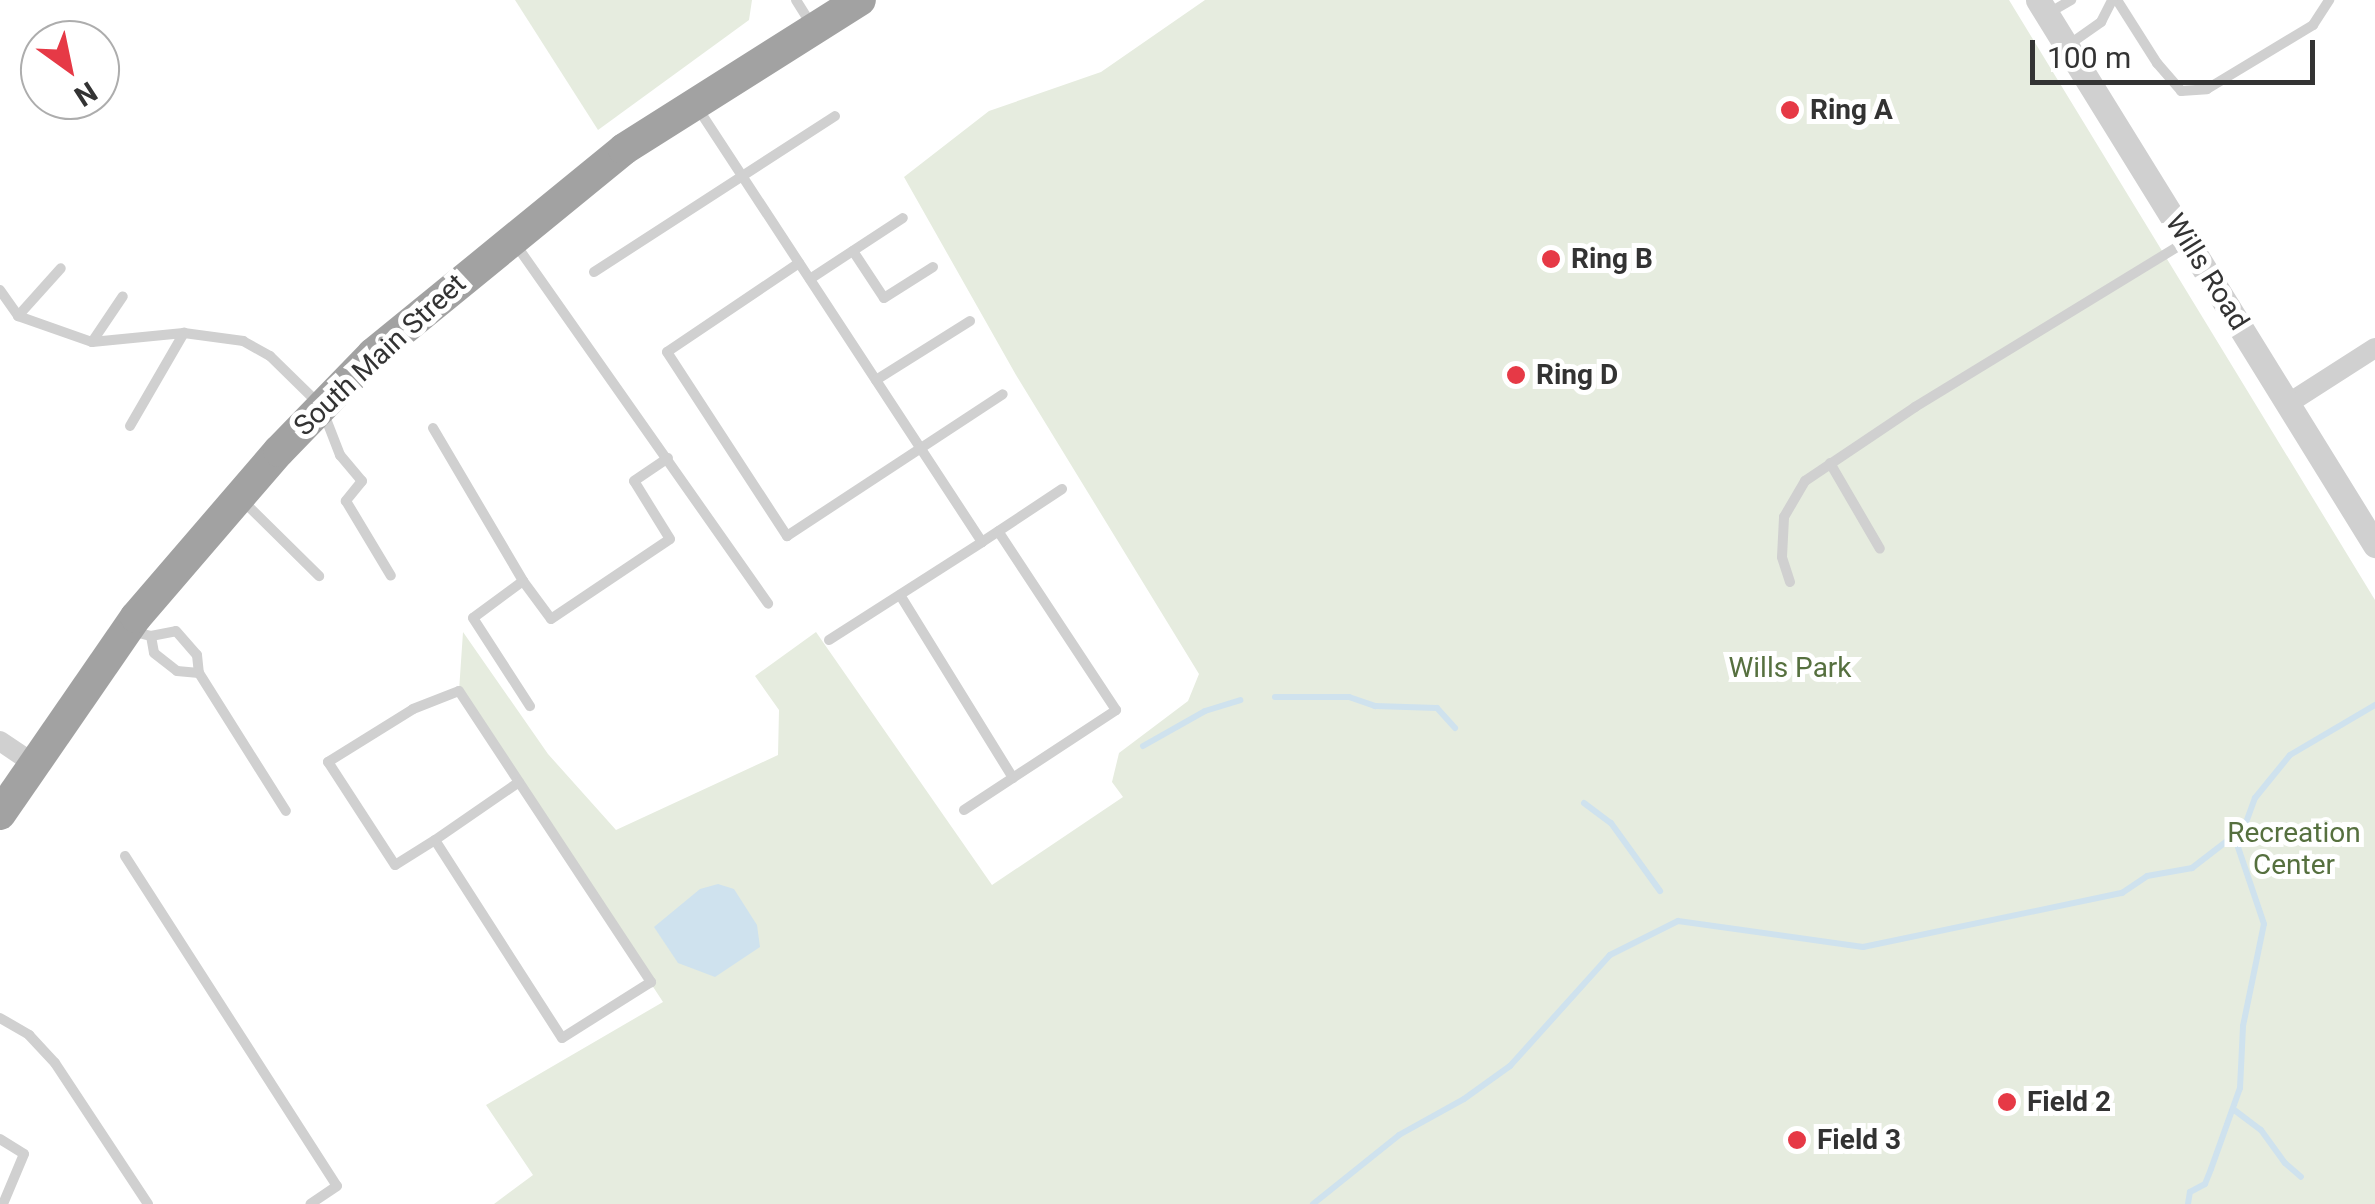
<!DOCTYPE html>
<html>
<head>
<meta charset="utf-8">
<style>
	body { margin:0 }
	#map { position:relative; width:2375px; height:1204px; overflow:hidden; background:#fff; font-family:Roboto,sans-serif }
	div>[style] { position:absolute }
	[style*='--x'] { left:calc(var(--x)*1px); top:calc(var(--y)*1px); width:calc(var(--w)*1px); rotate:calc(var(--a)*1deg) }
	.green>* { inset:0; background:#e6ecdf }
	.water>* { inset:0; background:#cfe2ee }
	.stream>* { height:6px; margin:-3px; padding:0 3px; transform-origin:3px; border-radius:3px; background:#cfe2ee }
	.service>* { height:10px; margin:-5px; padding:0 5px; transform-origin:5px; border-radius:5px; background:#d0d0d0 }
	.minor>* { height:20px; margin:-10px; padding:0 10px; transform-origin:10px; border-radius:10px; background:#d0d0d0 }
	.tertiary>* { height:25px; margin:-12.5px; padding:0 12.5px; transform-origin:12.5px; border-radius:12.5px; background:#d0d0d0 }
	.trunk>* { height:32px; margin:-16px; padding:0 16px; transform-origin:16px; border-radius:16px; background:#a2a2a2 }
	.dots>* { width:28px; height:28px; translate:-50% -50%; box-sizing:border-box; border:5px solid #fff; border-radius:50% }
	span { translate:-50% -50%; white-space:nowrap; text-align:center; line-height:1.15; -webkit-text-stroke:10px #fff; paint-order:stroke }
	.poi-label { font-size:28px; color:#333; font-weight:700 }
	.left { translate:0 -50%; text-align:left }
	.street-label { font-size:28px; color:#333 }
	.park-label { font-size:28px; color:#56703f }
	.north { position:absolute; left:20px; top:20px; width:100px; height:100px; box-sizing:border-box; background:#fff; border:2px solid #adadad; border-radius:50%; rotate:147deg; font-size:28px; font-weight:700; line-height:40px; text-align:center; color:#333 }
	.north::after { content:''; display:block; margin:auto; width:35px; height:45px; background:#e63946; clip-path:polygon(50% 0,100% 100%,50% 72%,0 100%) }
	.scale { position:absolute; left:2030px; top:40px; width:285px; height:45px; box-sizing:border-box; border:5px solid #333; border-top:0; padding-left:12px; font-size:30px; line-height:35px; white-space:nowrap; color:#333; -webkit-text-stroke:8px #fff; paint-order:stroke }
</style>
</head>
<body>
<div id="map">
	<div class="green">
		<i style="clip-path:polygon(515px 0,752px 0,749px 20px,598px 130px)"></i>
		<i style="clip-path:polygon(1205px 0,2009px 0,2375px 600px,2375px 1204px,494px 1204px,533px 1175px,486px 1105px,663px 1002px,459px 691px,463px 632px,548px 754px,616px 830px,778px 755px,779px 710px,755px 676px,816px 632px,992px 885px,1123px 797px,1112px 782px,1119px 753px,1188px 701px,1199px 674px,1016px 375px,904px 177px,989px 111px,1101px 72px)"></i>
	</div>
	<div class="water">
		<i style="clip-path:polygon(718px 884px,734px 889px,757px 925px,760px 947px,715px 977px,678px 963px,654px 927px,700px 889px)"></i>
	</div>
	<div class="stream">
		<i style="--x:1275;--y:697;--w:74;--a:0"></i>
		<i style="--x:1349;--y:697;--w:28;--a:19"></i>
		<i style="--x:1375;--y:706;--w:62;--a:1.8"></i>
		<i style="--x:1437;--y:708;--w:27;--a:48"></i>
		<i style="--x:1143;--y:746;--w:71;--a:-29.4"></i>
		<i style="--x:1205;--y:711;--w:37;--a:-17"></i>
		<i style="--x:1584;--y:803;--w:34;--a:37"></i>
		<i style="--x:1611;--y:823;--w:84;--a:54.2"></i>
		<i style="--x:2233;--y:1109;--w:35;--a:37"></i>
		<i style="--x:2261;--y:1130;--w:41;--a:54"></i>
		<i style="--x:2285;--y:1163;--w:21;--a:41"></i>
		<i style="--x:1313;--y:1204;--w:110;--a:-38.7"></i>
		<i style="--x:1399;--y:1135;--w:74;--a:-29"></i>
		<i style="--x:1464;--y:1099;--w:57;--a:-35.7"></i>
		<i style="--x:1510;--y:1066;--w:149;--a:-48"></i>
		<i style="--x:1610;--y:955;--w:76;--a:-26.6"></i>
		<i style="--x:1678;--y:921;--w:187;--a:8"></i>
		<i style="--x:1863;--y:947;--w:265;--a:-11.8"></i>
		<i style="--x:2122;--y:893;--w:30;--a:-34"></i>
		<i style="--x:2147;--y:876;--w:46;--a:-10.1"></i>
		<i style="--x:2192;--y:868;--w:66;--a:-37.6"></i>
		<i style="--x:2244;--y:828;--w:32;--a:-70"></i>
		<i style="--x:2255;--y:798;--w:55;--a:-50.9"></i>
		<i style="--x:2290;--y:755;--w:99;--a:-30.5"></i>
		<i style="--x:2188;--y:1204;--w:12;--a:-81"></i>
		<i style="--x:2190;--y:1192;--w:17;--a:-28"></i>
		<i style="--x:2205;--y:1184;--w:16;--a:-68"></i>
		<i style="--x:2211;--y:1169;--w:86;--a:-70.3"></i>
		<i style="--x:2240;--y:1088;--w:62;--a:-87.2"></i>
		<i style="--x:2243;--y:1026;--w:104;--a:-78.4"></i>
		<i style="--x:2264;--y:924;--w:81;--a:-108.7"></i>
		<i style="--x:2238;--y:847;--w:16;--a:-72"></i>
	</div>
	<div class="service">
		<i style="--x:796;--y:0;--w:32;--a:58"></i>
		<i style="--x:2117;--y:0;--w:75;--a:57.6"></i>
		<i style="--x:2157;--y:63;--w:37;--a:49"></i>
		<i style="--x:2181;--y:91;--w:26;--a:-4"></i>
		<i style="--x:2207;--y:89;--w:124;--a:-31.1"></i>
		<i style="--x:2313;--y:25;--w:30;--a:-57"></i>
		<i style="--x:2047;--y:14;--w:28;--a:-30"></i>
		<i style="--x:2067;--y:46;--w:42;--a:-35.2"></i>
		<i style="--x:2101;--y:22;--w:25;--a:-63"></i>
		<i style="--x:697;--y:107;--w:520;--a:56.77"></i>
		<i style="--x:982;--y:542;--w:96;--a:-33.5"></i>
		<i style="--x:514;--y:242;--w:442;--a:54.9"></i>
		<i style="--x:853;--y:251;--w:56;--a:56.6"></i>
		<i style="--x:884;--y:298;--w:58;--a:-32.3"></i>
		<i style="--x:799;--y:263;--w:159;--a:146"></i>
		<i style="--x:667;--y:352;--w:220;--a:56.9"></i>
		<i style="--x:787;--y:536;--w:258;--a:-33.3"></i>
		<i style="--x:594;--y:272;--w:287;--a:-32.9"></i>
		<i style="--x:810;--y:279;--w:111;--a:-33.3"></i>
		<i style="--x:0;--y:290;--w:32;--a:55"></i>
		<i style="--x:18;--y:316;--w:78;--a:19.4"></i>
		<i style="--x:92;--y:342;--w:92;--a:-5.6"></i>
		<i style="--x:184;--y:333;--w:60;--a:7.7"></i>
		<i style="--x:243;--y:341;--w:31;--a:29"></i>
		<i style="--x:270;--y:356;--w:71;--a:44.4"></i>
		<i style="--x:321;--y:406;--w:53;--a:68.8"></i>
		<i style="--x:340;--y:455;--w:34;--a:50"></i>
		<i style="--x:362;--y:481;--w:26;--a:129"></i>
		<i style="--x:346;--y:501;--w:87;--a:59"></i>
		<i style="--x:18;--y:316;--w:64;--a:-48.1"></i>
		<i style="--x:92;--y:342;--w:55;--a:-56"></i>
		<i style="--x:876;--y:380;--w:111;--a:-32.1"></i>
		<i style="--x:130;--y:426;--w:108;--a:-59.9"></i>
		<i style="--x:433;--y:428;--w:178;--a:59.5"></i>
		<i style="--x:523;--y:581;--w:62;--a:143.5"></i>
		<i style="--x:473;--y:618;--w:105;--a:57.1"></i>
		<i style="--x:1830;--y:463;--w:99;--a:59.8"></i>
		<i style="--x:243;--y:501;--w:107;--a:44.6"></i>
		<i style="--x:523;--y:581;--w:47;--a:53.6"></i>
		<i style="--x:551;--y:619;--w:143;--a:-33.9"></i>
		<i style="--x:670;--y:539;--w:68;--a:-121.8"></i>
		<i style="--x:634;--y:481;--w:41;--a:-34.1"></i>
		<i style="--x:1790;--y:582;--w:26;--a:-108"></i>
		<i style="--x:1782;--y:557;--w:40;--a:-87.1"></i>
		<i style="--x:1784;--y:517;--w:42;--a:-59.7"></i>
		<i style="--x:1805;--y:481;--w:133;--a:-33.9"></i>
		<i style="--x:1915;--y:407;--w:319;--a:-31.4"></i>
		<i style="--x:900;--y:595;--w:215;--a:58.3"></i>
		<i style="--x:131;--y:631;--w:21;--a:14"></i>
		<i style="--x:151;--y:636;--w:25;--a:-11"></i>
		<i style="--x:176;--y:631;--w:32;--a:49"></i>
		<i style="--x:197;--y:655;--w:18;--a:84"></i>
		<i style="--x:199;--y:673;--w:163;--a:57.8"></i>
		<i style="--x:151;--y:636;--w:17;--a:80"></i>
		<i style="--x:154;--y:653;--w:29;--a:38"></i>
		<i style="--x:177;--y:671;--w:22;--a:5"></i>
		<i style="--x:829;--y:640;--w:182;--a:-32.6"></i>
		<i style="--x:459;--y:691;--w:349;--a:56.6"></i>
		<i style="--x:651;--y:982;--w:105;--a:147.8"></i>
		<i style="--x:562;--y:1038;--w:235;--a:-122.7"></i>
		<i style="--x:435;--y:840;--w:47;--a:148"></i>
		<i style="--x:395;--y:865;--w:123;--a:-123"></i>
		<i style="--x:328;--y:762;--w:100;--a:-31.9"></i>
		<i style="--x:413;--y:709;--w:49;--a:-21.4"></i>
		<i style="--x:964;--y:810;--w:182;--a:-33.3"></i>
		<i style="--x:1116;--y:710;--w:214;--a:-123.4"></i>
		<i style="--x:435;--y:840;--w:102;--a:-34.6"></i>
		<i style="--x:125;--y:856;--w:392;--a:57.3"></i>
		<i style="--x:337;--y:1186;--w:32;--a:146"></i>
		<i style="--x:0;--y:1018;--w:34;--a:30"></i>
		<i style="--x:29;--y:1035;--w:38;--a:47"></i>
		<i style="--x:55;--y:1063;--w:169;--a:56.6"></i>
		<i style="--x:0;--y:1139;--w:28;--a:32"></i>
		<i style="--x:24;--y:1154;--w:54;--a:112.8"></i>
	</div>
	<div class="minor">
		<i style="--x:2289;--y:403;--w:102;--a:-32.6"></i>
		<i style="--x:0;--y:741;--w:40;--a:34"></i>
	</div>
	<div class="tertiary">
		<i style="--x:2038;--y:0;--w:641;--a:58.27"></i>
	</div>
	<div class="trunk">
		<i style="--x:0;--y:814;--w:239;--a:-55.4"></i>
		<i style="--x:136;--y:617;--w:219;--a:-49.3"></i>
		<i style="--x:279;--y:451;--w:135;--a:-45.9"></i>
		<i style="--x:373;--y:354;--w:324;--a:-39.2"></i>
		<i style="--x:624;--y:149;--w:279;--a:-32.3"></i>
	</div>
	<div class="dots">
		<i style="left:1790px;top:110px;background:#e63946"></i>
		<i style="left:1551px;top:259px;background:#e63946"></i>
		<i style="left:1516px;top:375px;background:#e63946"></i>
		<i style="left:2007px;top:1102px;background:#e63946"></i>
		<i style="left:1797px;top:1140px;background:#e63946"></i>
	</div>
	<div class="poi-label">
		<span class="left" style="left:1810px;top:110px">Ring A</span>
		<span class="left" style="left:1571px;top:259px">Ring B</span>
		<span class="left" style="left:1536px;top:375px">Ring D</span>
		<span class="left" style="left:2027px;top:1102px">Field 2</span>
		<span class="left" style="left:1817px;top:1140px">Field 3</span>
	</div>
	<div class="street-label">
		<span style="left:2207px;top:272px;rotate:58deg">Wills Road</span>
		<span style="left:380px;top:355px;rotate:-43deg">South Main Street</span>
	</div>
	<div class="park-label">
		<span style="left:1790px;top:668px">Wills Park</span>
		<span style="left:2294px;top:849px">Recreation<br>Center</span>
	</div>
	<div class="north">N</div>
	<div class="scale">100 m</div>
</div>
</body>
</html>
